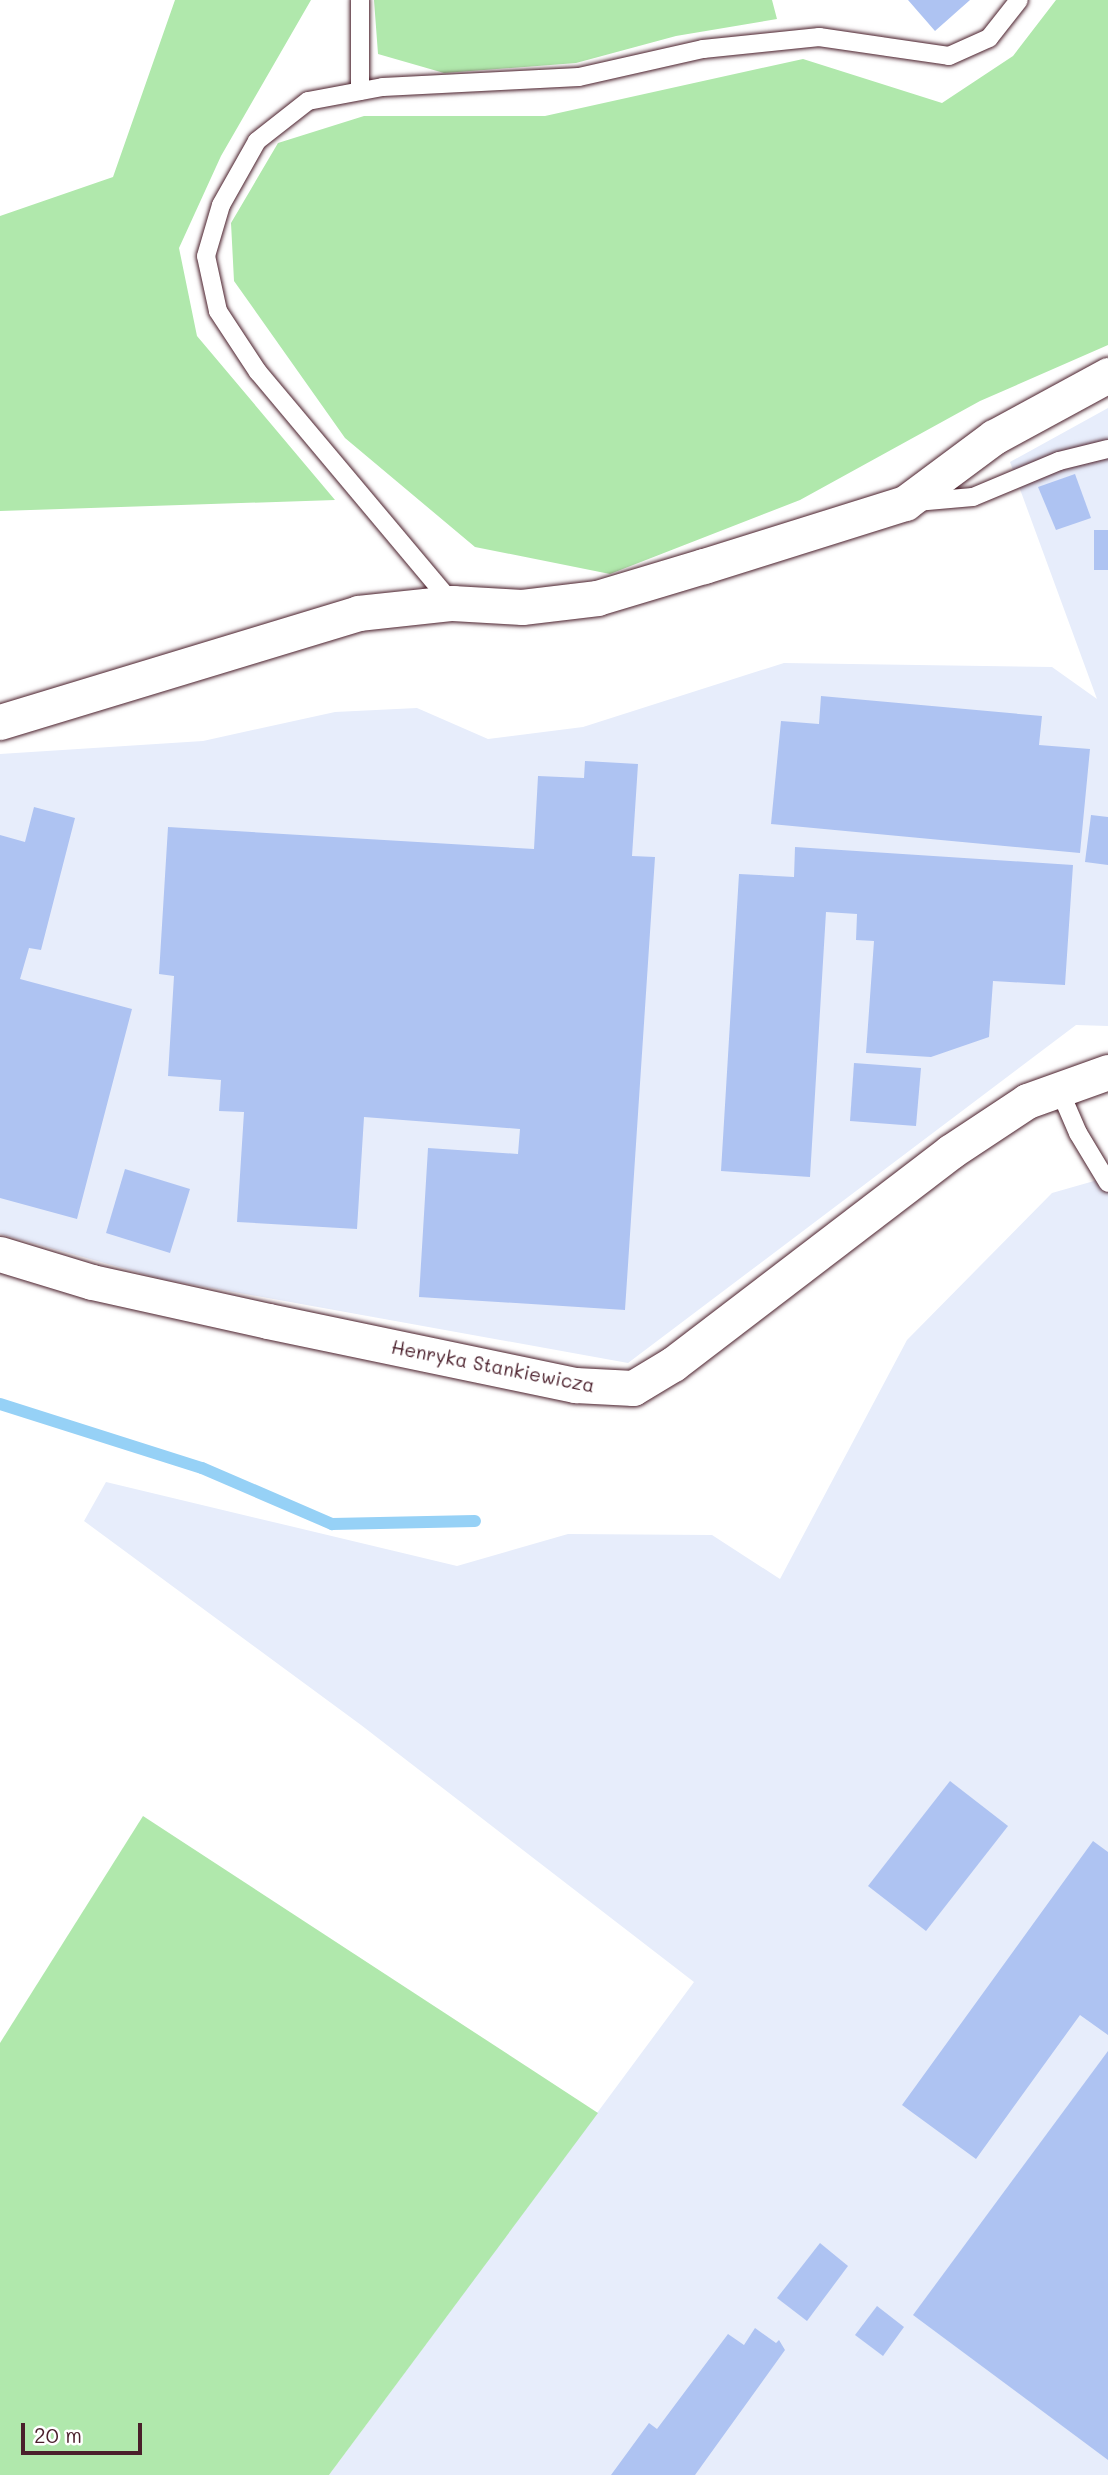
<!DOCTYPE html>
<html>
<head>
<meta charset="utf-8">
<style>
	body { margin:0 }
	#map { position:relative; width:1108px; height:2475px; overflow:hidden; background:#fff; font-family:Mali,sans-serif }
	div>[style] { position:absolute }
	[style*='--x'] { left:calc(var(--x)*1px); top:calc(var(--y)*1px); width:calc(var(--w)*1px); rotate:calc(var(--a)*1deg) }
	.built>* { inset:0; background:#e7edfb }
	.green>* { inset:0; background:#b0e8ac }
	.stream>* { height:12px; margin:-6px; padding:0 6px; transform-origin:6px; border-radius:6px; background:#96d1f6 }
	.building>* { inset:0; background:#aec3f2 }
	.roads { filter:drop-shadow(0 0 2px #4a1f2b) drop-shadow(0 0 2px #4a1f2b) }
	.service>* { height:18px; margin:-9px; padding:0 9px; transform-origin:9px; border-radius:9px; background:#fff }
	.minor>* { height:35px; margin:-17.5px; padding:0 17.5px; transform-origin:17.5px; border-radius:17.5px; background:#fff }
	span { translate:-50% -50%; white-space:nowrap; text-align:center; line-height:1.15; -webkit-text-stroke:6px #fff; paint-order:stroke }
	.street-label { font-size:19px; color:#4a1f2b }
	.scale { position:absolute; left:21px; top:2423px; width:121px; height:32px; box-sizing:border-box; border:4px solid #4a1f2b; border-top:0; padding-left:9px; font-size:21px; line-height:24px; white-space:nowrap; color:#4a1f2b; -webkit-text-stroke:5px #fff; paint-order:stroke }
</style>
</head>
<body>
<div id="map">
	<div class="built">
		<i style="clip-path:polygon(1108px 408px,1108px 1026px,1076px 1025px,628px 1363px,162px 1279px,0 1234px,0 754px,203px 741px,335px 712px,417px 708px,488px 739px,583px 727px,784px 663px,1052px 667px,1097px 699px,1010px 462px)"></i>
		<i style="clip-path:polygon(1108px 1177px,1108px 2475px,329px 2475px,694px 1982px,361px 1725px,84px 1521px,106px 1482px,457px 1566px,568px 1534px,712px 1535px,780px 1579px,907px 1340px,1052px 1193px)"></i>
	</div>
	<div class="green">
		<i style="clip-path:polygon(175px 0,311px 0,221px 156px,179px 248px,197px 336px,335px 500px,0 511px,0 216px,113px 177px)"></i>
		<i style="clip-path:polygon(374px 0,772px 0,777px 19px,676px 36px,576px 63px,444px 73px,378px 54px)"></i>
		<i style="clip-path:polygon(1056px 0,1108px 0,1108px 345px,980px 401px,800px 500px,610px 574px,475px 547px,345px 438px,234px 281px,231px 223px,278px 143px,364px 116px,545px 116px,803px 59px,942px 103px,1013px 56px)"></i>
		<i style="clip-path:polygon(143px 1816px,598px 2113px,329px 2475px,0 2475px,0 2043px)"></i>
	</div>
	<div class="stream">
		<i style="--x:0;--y:1404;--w:212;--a:17.6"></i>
		<i style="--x:202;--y:1468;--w:142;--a:23.3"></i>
		<i style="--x:332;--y:1524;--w:143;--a:-1.2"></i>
	</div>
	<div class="building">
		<i style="clip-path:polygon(908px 0,970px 0,935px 31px)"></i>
		<i style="clip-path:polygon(1075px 474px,1091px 518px,1056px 530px,1038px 487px)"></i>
		<i style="clip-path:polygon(1094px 530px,1108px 530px,1108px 570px,1094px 570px)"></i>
		<i style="clip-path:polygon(821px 696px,1042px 716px,1039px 745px,1090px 749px,1080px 853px,771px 824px,781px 721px,819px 724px)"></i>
		<i style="clip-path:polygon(585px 761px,638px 764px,632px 856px,655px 857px,625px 1310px,419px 1297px,428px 1148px,518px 1154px,520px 1129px,364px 1117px,357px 1229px,237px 1222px,244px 1112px,219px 1111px,221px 1080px,168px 1076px,174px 976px,159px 974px,168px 827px,534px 849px,538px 776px,584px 778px)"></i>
		<i style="clip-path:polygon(34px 807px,75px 818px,41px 950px,29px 948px,20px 979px,132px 1009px,77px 1219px,0 1198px,0 835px,25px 842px)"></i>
		<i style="clip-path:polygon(1091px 815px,1108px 817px,1108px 865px,1085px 862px)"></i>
		<i style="clip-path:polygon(795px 847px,1073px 865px,1065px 985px,993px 981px,989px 1037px,931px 1057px,866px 1053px,874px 941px,856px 940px,857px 914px,826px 912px,810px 1177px,721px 1171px,739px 874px,794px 877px)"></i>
		<i style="clip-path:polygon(854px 1063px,921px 1068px,916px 1126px,850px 1121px)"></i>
		<i style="clip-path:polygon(125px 1169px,190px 1189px,170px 1253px,106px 1233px)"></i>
		<i style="clip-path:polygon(950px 1781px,1008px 1826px,926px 1931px,868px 1886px)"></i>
		<i style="clip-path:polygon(1093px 1841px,1108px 1852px,1108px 2035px,1080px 2015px,976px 2159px,902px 2105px)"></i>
		<i style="clip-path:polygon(1108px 2051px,1108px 2460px,913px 2315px)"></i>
		<i style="clip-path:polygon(820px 2243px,848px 2266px,807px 2321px,777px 2298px)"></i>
		<i style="clip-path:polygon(877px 2306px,904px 2327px,883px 2356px,855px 2335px)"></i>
		<i style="clip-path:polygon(755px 2328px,776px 2343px,779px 2340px,785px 2350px,695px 2475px,611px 2475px,649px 2423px,657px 2429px,728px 2334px,744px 2345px)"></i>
	</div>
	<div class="roads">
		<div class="service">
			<i style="--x:360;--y:91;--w:91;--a:-90"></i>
			<i style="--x:916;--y:502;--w:57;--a:-5"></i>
			<i style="--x:973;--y:497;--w:93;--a:-22.7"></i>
			<i style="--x:1059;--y:461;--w:50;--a:-13.8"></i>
			<i style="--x:452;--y:603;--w:302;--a:-130"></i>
			<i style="--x:258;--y:372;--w:73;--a:-123.3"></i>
			<i style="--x:218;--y:311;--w:56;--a:-102.3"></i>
			<i style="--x:206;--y:256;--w:53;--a:-73.6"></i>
			<i style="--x:221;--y:205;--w:73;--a:-60.6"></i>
			<i style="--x:257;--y:141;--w:65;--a:-38.1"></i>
			<i style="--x:308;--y:101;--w:76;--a:-10.6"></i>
			<i style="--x:383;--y:87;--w:196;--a:-2.9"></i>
			<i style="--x:579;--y:77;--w:127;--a:-12.7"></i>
			<i style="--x:703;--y:49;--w:117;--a:-5.9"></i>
			<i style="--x:819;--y:37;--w:131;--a:8.3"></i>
			<i style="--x:949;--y:56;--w:44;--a:-24.2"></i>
			<i style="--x:989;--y:38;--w:48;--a:-51.7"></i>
			<i style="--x:1059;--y:1089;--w:48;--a:66.6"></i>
			<i style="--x:1078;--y:1133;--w:58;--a:59"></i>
		</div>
		<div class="minor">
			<i style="--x:0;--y:722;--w:374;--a:-16.9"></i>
			<i style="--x:358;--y:613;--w:95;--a:-6.1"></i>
			<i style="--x:452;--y:603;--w:70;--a:3.3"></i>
			<i style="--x:522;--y:607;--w:76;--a:-6.8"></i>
			<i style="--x:597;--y:598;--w:112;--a:-16.7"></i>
			<i style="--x:704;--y:566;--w:211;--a:-17.4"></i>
			<i style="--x:905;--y:503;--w:111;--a:-36.6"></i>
			<i style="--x:994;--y:437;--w:130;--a:-28.5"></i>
			<i style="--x:0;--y:1254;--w:96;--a:16.9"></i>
			<i style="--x:92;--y:1282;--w:180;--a:12.5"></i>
			<i style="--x:268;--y:1321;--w:314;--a:11.8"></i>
			<i style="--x:575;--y:1385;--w:58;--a:3"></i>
			<i style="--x:633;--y:1388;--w:47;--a:-31"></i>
			<i style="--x:673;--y:1364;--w:349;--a:-37.4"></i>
			<i style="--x:950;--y:1152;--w:92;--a:-33.5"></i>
			<i style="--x:1027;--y:1101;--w:86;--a:-19.7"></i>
		</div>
	</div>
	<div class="street-label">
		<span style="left:493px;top:1366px;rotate:11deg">Henryka Stankiewicza</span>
	</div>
	<div class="scale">20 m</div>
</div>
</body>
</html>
